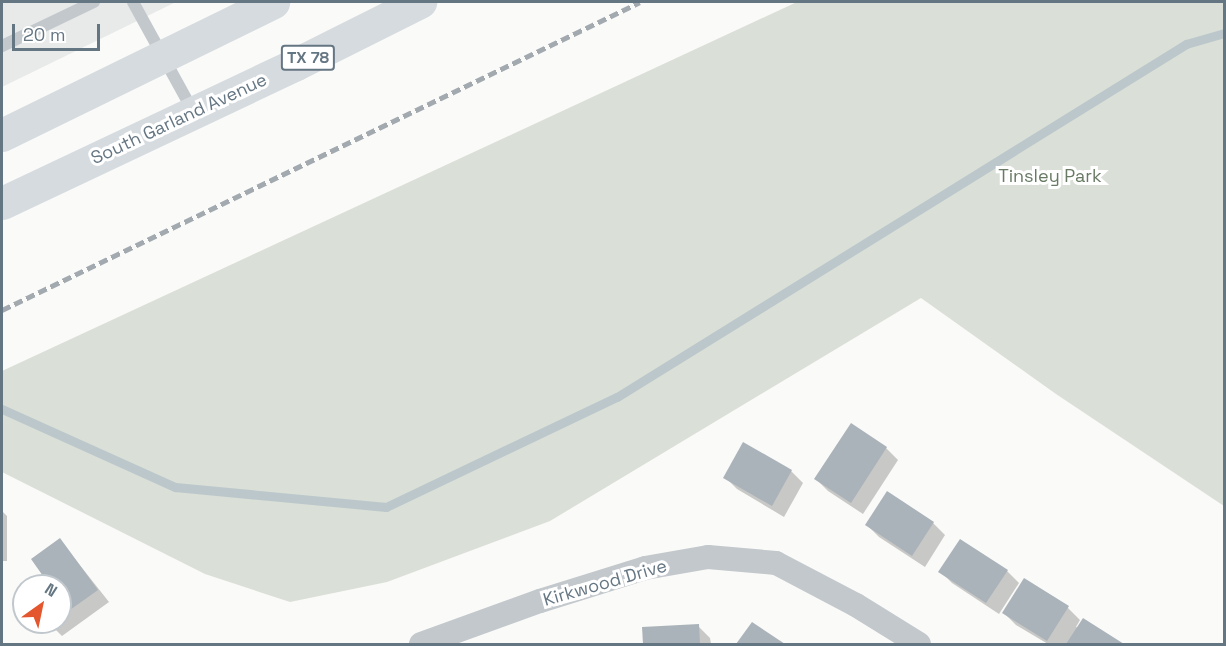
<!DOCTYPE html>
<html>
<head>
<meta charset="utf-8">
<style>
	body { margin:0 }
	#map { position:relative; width:1226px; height:646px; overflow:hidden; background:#fafaf8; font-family:"Space Grotesk",sans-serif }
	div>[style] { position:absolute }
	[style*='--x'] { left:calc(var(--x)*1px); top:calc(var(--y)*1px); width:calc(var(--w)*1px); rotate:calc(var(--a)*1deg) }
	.built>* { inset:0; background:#e8e9e9 }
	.green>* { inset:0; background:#dadfd7 }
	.shadow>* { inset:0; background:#0003 }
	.stream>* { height:9px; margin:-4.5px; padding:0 4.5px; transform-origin:4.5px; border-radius:4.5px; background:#bbc7cb }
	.building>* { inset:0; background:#aab3b9 }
	.lane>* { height:12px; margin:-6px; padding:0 6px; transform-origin:6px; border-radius:6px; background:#c3c8cc }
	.street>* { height:24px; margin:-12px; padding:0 12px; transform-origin:12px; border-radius:12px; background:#c3c8cc }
	.primary>* { height:33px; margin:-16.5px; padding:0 16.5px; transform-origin:16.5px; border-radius:16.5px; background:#d6dbdf }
	.rail>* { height:4.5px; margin-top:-2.25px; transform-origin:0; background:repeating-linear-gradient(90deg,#a2aab0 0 9px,transparent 0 13.5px) }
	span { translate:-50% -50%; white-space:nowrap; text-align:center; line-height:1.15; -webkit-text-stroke:6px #fff; paint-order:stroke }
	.shield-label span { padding:2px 4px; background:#fff; border:2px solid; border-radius:4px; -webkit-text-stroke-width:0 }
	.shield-label { font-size:16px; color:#657683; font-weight:700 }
	.street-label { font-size:18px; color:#657683 }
	.park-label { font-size:18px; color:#687a64 }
	.frame { position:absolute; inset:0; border:3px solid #657683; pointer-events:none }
	.north { position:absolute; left:12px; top:574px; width:60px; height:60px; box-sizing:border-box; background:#fff; border:2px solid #c1c8cd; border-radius:50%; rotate:33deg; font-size:16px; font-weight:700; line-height:24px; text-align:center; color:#657683 }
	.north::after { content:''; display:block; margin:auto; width:21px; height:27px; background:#e4572e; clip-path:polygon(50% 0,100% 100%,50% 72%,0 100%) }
	.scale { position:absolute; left:12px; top:24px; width:88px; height:27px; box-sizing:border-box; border:3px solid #657683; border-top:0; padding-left:8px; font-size:18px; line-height:21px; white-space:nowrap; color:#657683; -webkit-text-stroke:4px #fff; paint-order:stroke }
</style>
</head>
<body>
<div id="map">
	<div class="built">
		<i style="clip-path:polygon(2px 2px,176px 2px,2px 87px)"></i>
	</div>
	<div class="green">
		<i style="clip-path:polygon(797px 2px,1224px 2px,1224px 506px,1056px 394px,921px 298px,550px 521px,387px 582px,290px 602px,205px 574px,2px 472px,2px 371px)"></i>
	</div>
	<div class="shadow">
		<i style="clip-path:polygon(744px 444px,791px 471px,803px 483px,784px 517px,737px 489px,725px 477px)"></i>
		<i style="clip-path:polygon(886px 448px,898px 460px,863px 514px,828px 491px,816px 479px)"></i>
		<i style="clip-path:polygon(887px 493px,933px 523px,945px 535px,925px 567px,879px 537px,867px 525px)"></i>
		<i style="clip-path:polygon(2px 511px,7px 516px,7px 561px,2px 561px)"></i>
		<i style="clip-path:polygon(60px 540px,109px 602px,62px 636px,48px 622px,60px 622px,60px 586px,31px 586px,45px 576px)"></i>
		<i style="clip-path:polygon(940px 571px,1007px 571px,1019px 583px,999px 614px,952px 583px)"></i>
		<i style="clip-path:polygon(1024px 580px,1068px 608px,1080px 620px,1076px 627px,1078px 628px,1084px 620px,1121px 644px,1048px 644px,1016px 625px,1004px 613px)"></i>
		<i style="clip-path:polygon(752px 624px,782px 644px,738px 644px)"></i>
		<i style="clip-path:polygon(698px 626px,710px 638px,711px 644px,645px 644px,644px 629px)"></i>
	</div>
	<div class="stream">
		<i style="--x:2;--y:409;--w:190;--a:24.3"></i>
		<i style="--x:175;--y:487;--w:212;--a:5.4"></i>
		<i style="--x:386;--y:507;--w:256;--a:-25.5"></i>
		<i style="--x:617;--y:397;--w:670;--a:-31.81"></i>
		<i style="--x:1186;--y:44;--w:40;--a:-16"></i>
	</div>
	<div class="building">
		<i style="clip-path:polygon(851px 423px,887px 447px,851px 503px,814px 479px)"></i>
		<i style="clip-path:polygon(743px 442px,792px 470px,772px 506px,723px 478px)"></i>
		<i style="clip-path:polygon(887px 491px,934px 522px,912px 556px,865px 525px)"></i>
		<i style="clip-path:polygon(60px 538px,98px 590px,60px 617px,60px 586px,29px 586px,43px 576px,31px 559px)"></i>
		<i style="clip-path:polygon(960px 539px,1008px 570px,986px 603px,938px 572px)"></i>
		<i style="clip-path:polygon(1024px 578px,1069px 606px,1047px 641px,1002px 613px)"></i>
		<i style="clip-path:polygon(1083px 618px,1124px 644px,1066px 644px)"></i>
		<i style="clip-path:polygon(752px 622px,785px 644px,736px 644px)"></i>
		<i style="clip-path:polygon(699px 624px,700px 644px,643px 644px,642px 627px)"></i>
	</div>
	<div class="lane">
		<i style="--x:133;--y:2;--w:124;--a:61.2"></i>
		<i style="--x:2;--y:46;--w:102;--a:-25.6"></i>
	</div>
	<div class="street">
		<i style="--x:421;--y:644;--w:127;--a:-19.9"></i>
		<i style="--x:540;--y:601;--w:110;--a:-17.4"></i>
		<i style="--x:645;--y:568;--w:64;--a:-9.9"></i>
		<i style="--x:708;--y:557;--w:68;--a:5"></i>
		<i style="--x:776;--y:563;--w:90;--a:27.7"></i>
		<i style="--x:856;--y:605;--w:74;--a:31.8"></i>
	</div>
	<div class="primary">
		<i style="--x:2;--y:135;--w:302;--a:-26.1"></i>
		<i style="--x:2;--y:203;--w:325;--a:-25.3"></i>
		<i style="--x:296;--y:64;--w:139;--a:-26.6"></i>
	</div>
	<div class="rail">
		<i style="--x:2;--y:310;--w:708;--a:-25.77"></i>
	</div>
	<div class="shield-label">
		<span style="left:308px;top:58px">TX 78</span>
	</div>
	<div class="street-label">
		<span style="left:179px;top:119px;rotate:-25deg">South Garland Avenue</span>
		<span style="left:605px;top:583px;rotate:-16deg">Kirkwood Drive</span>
	</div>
	<div class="park-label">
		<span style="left:1050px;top:176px">Tinsley Park</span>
	</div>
	<div class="frame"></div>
	<div class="north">N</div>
	<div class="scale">20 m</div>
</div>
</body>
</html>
